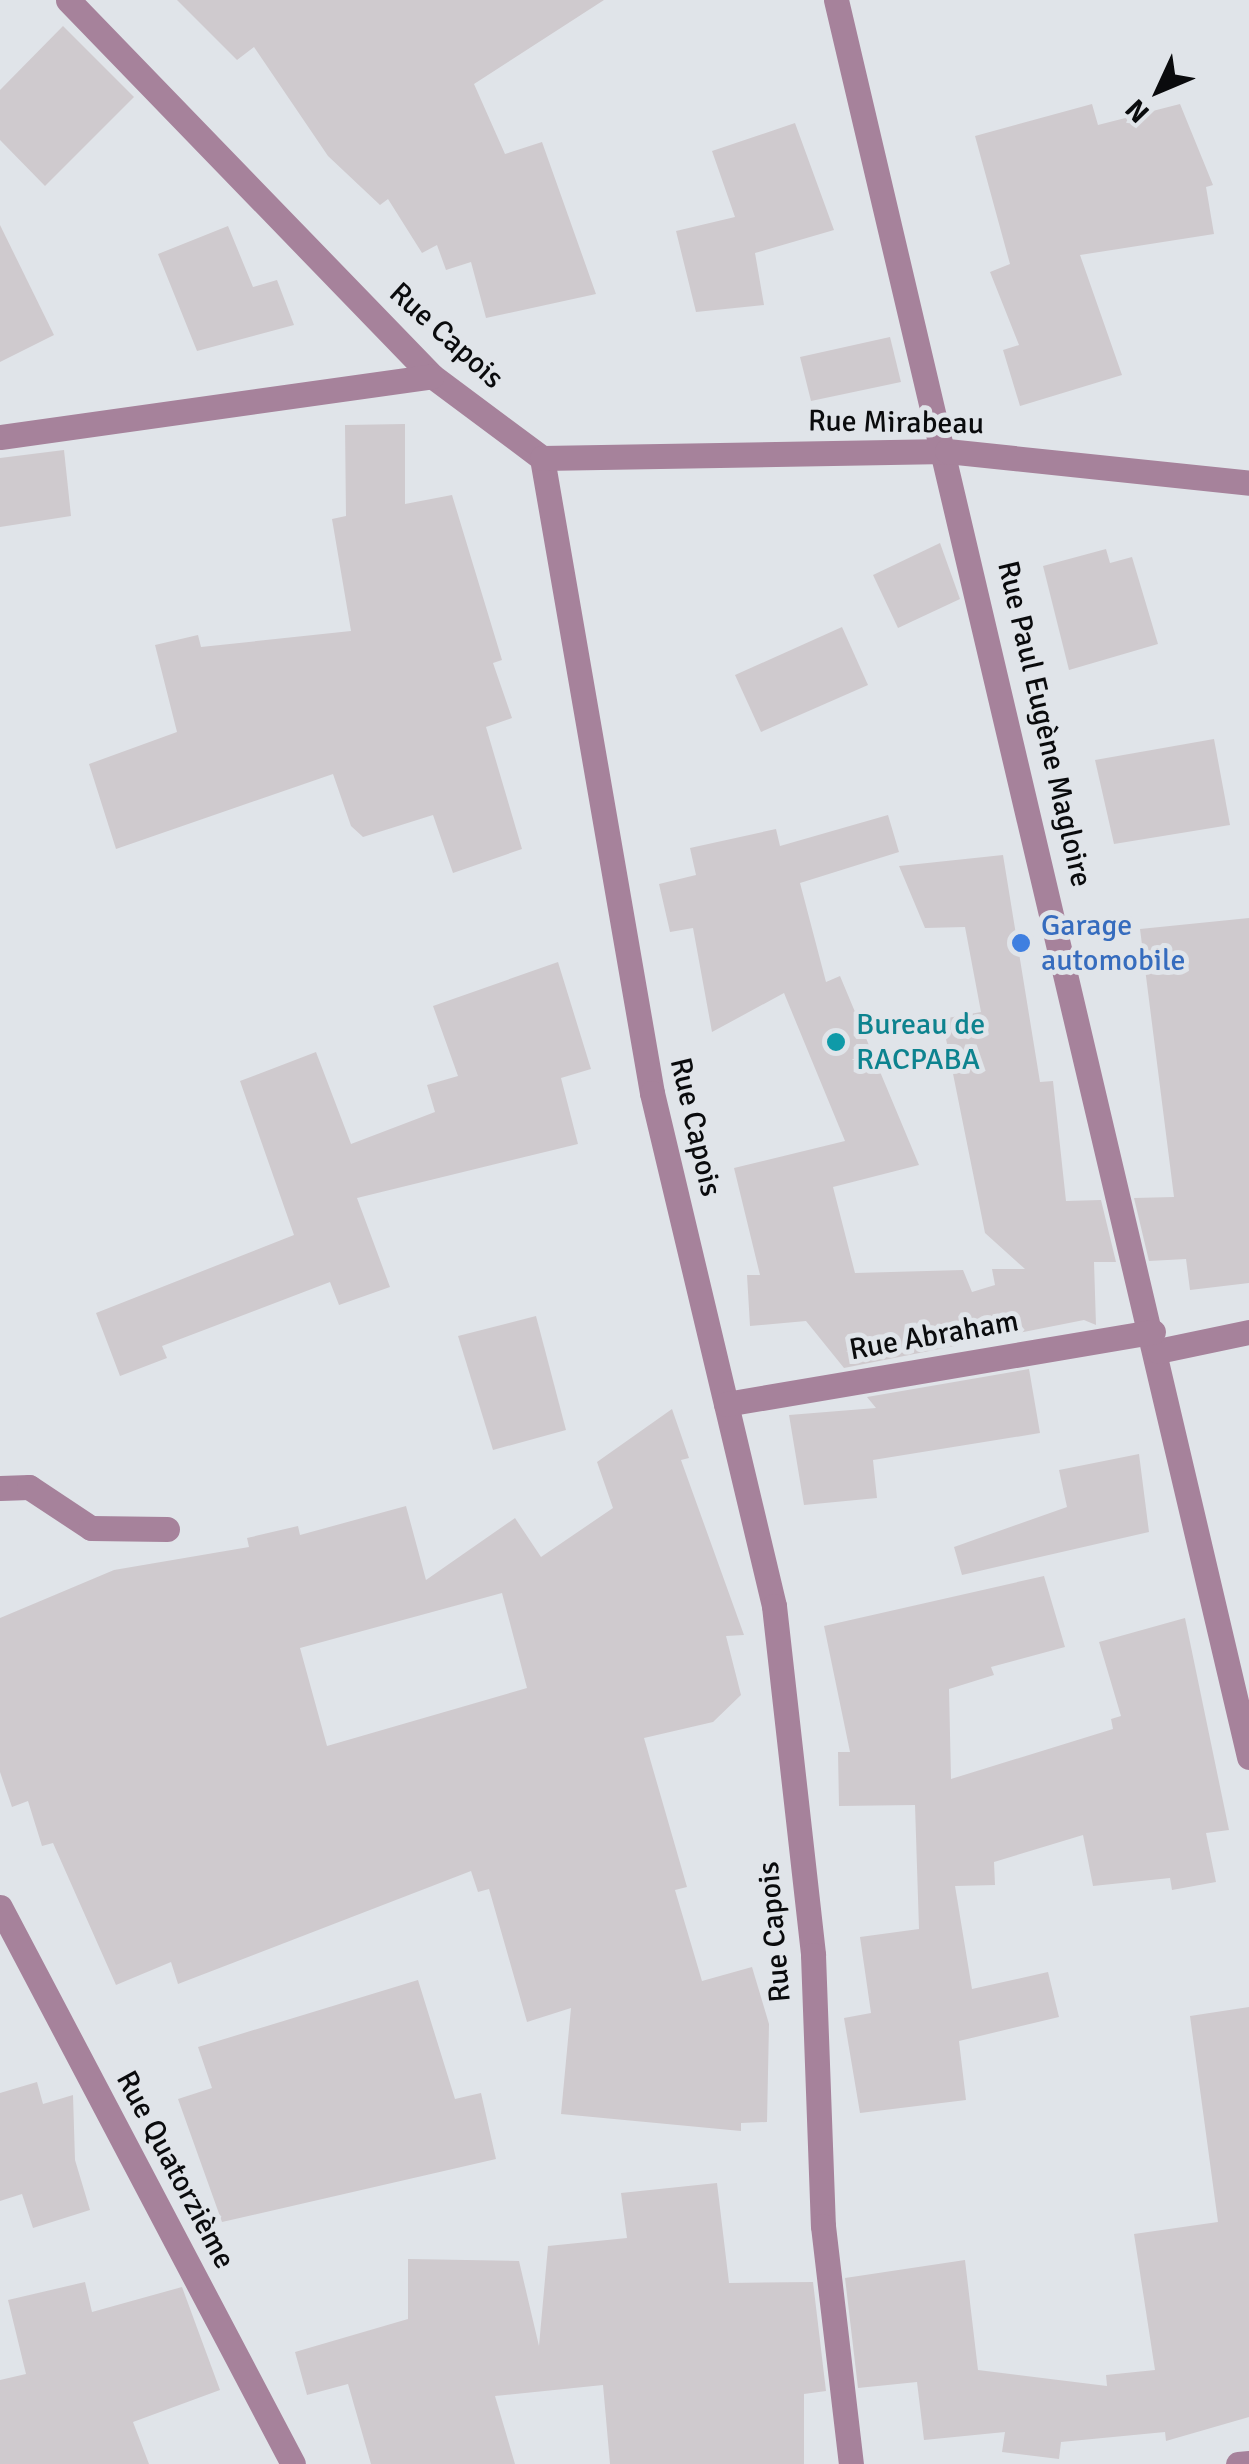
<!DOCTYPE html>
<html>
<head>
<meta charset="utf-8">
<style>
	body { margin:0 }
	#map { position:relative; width:1249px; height:2464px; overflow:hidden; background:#e0e4e9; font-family:Signika,sans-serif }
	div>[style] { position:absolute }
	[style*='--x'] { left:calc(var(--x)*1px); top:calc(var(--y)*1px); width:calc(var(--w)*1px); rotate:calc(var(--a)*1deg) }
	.building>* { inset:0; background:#cfcace }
	.minor>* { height:25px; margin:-12.5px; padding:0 12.5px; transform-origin:12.5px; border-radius:12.5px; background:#a6829b }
	.dots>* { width:28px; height:28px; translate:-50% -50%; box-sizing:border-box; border:5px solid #e0e4e9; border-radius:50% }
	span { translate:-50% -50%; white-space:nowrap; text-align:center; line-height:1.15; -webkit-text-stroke:10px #e0e4e9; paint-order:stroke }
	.street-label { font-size:30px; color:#0a0b0d }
	.shop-label { font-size:30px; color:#366cbe }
	.left { translate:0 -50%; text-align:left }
	.culture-label { font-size:30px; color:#0d838f }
	.north { position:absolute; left:1109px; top:40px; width:100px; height:100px; -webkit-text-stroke:8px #e0e4e9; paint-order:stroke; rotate:226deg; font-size:28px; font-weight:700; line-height:40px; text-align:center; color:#0a0b0d }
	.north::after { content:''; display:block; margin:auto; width:35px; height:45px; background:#0a0b0d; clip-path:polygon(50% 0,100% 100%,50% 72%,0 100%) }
</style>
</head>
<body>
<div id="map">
	<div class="building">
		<i style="clip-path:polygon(177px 0,604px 0,474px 84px,505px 154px,542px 142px,596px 294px,486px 318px,471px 262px,446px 270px,437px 245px,422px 253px,388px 199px,380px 205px,328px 156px,254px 47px,237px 60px)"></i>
		<i style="clip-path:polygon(63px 26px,134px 97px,45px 186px,0 140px,0 90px)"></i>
		<i style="clip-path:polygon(1092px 104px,1098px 125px,1180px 104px,1213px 185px,1206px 187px,1214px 234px,1080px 255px,1122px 375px,1020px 406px,1003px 350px,1019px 345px,990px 272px,1010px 264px,975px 136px)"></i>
		<i style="clip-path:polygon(795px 123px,834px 230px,755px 253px,764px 305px,696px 312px,676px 231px,735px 217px,712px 151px)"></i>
		<i style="clip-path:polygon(0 225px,54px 335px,0 362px)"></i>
		<i style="clip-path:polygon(228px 226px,253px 287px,277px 280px,294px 325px,197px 351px,158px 254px)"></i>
		<i style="clip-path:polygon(890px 337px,901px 382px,811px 401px,800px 357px)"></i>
		<i style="clip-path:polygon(405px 424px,405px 504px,452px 495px,502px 660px,493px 663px,512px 718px,486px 727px,522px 849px,453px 873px,433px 815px,363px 837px,351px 826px,333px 774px,116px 849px,89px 764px,177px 732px,155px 645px,198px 635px,201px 647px,351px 631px,332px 519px,346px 516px,345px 425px)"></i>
		<i style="clip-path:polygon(64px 450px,71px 516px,0 527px,0 458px)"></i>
		<i style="clip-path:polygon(940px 543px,960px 599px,898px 628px,873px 575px)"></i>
		<i style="clip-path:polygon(1106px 549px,1110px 563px,1132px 557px,1158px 644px,1069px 670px,1043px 566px)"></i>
		<i style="clip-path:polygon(842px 627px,868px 685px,761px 732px,735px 675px)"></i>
		<i style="clip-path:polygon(1214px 739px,1230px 825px,1114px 844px,1095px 760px)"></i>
		<i style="clip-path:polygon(888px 815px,899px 852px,800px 883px,826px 982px,840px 976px,919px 1165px,833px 1187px,855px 1273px,963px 1270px,972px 1292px,995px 1285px,992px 1269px,1025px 1269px,985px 1233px,942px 1019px,981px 1012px,965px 927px,925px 928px,899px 866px,1003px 855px,1040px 1082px,1053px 1081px,1066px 1201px,1101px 1200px,1116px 1262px,1094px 1262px,1096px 1325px,1084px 1320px,844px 1368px,806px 1321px,750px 1326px,747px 1275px,760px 1275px,734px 1168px,845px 1141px,784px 993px,712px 1032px,693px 928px,670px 932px,659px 884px,696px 875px,690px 848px,776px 829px,780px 846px)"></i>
		<i style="clip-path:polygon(1249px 918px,1249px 1283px,1190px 1290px,1186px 1259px,1149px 1261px,1134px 1198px,1174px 1197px,1140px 929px)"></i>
		<i style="clip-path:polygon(558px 962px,591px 1069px,561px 1078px,578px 1144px,357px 1198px,390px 1287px,339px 1305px,330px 1282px,162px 1346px,167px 1358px,120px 1376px,96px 1313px,294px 1235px,240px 1081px,316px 1052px,351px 1144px,435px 1112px,427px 1085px,458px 1076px,433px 1006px)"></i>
		<i style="clip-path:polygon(536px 1316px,566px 1430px,493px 1450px,458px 1336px)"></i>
		<i style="clip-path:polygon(1029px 1369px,1040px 1433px,873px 1460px,877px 1498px,804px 1505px,789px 1415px,876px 1408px,867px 1397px)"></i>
		<i style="clip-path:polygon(evenodd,672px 1409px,689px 1458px,681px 1460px,744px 1635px,726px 1636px,741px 1695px,713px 1722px,644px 1738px,687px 1887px,675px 1890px,702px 1981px,752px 1967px,769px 2024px,767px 2122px,741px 2123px,741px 2131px,561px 2114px,571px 2008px,527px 2022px,489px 1889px,478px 1892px,471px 1871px,178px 1984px,171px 1962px,116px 1985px,53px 1843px,42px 1846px,28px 1801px,12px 1807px,0 1772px,0 1618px,114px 1570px,249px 1547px,247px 1538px,298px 1526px,300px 1535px,406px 1506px,426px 1580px,515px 1518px,541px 1557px,613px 1508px,597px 1462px,672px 1409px,502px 1593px,527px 1688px,327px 1746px,300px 1648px,502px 1593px)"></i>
		<i style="clip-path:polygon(1139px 1454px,1149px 1532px,962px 1575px,954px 1547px,1067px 1507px,1059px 1470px)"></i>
		<i style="clip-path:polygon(1044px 1576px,1065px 1647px,991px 1667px,994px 1675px,949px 1689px,951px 1779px,1113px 1729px,1111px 1719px,1121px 1716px,1099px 1642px,1185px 1618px,1229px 1830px,1206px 1833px,1216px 1882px,1172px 1890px,1170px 1878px,1093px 1886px,1083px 1835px,994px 1862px,995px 1885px,955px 1886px,972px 1989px,1048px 1972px,1059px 2017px,959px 2041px,966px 2100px,860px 2113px,844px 2018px,871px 2013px,860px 1937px,919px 1929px,915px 1805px,839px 1806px,838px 1752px,850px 1752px,824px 1626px)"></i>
		<i style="clip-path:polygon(418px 1980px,455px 2099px,481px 2093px,496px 2159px,222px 2222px,178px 2099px,212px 2088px,198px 2047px)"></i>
		<i style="clip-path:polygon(1249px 2007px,1249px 2417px,1166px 2441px,1165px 2432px,1061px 2442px,1059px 2459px,1002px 2452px,1005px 2432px,924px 2440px,917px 2382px,858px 2388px,845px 2278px,965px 2260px,978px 2370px,1107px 2386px,1106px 2375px,1155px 2370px,1134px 2234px,1218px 2222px,1190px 2016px)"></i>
		<i style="clip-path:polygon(37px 2082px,43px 2104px,73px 2095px,75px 2160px,90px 2210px,33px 2228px,22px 2194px,0 2201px,0 2093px)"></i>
		<i style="clip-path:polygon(717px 2183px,729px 2283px,813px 2282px,826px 2391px,804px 2394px,804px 2464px,610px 2464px,603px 2385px,495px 2396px,515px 2464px,371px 2464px,348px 2384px,307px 2395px,295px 2352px,408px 2319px,408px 2259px,519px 2261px,539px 2346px,548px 2246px,627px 2238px,621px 2193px)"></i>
		<i style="clip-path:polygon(85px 2282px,92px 2312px,182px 2287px,220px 2390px,133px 2422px,149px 2464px,0 2464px,0 2380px,26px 2374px,8px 2300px)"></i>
	</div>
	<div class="minor">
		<i style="--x:68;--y:0;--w:523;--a:45.93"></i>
		<i style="--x:432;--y:376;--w:137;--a:36.7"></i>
		<i style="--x:542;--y:458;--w:644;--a:80.17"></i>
		<i style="--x:652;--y:1093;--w:527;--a:76.62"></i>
		<i style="--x:774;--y:1606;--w:351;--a:83.6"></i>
		<i style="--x:813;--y:1955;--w:271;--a:87.9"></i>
		<i style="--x:823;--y:2226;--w:240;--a:83.3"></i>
		<i style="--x:836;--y:0;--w:1805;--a:76.77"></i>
		<i style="--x:0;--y:437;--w:436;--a:-8"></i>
		<i style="--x:542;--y:458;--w:405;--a:-1"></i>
		<i style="--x:947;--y:451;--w:304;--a:6"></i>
		<i style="--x:1158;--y:1351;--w:93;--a:-11.8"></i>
		<i style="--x:726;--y:1404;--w:433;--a:-9.6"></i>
		<i style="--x:0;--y:1488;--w:29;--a:-2"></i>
		<i style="--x:29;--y:1487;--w:74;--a:33.5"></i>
		<i style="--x:91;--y:1528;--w:76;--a:0.8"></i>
		<i style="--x:0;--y:1907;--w:629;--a:62.25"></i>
		<i style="--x:1238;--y:2464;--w:11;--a:-5"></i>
	</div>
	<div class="dots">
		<i style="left:1021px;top:943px;background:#3f7fe0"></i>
		<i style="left:836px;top:1042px;background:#0f9aa8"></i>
	</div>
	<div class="street-label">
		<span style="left:446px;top:336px;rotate:42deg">Rue Capois</span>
		<span style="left:896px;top:423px;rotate:1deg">Rue Mirabeau</span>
		<span style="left:1044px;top:724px;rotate:77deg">Rue Paul Eugène Magloire</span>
		<span style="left:695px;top:1127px;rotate:77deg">Rue Capois</span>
		<span style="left:934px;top:1336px;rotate:-10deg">Rue Abraham</span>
		<span style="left:775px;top:1932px;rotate:-95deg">Rue Capois</span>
		<span style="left:175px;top:2170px;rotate:62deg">Rue Quatorzième</span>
	</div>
	<div class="shop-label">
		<span class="left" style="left:1041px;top:943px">Garage<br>automobile</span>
	</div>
	<div class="culture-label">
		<span class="left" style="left:856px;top:1042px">Bureau de<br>RACPABA</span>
	</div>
	<div class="north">N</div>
</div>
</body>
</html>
